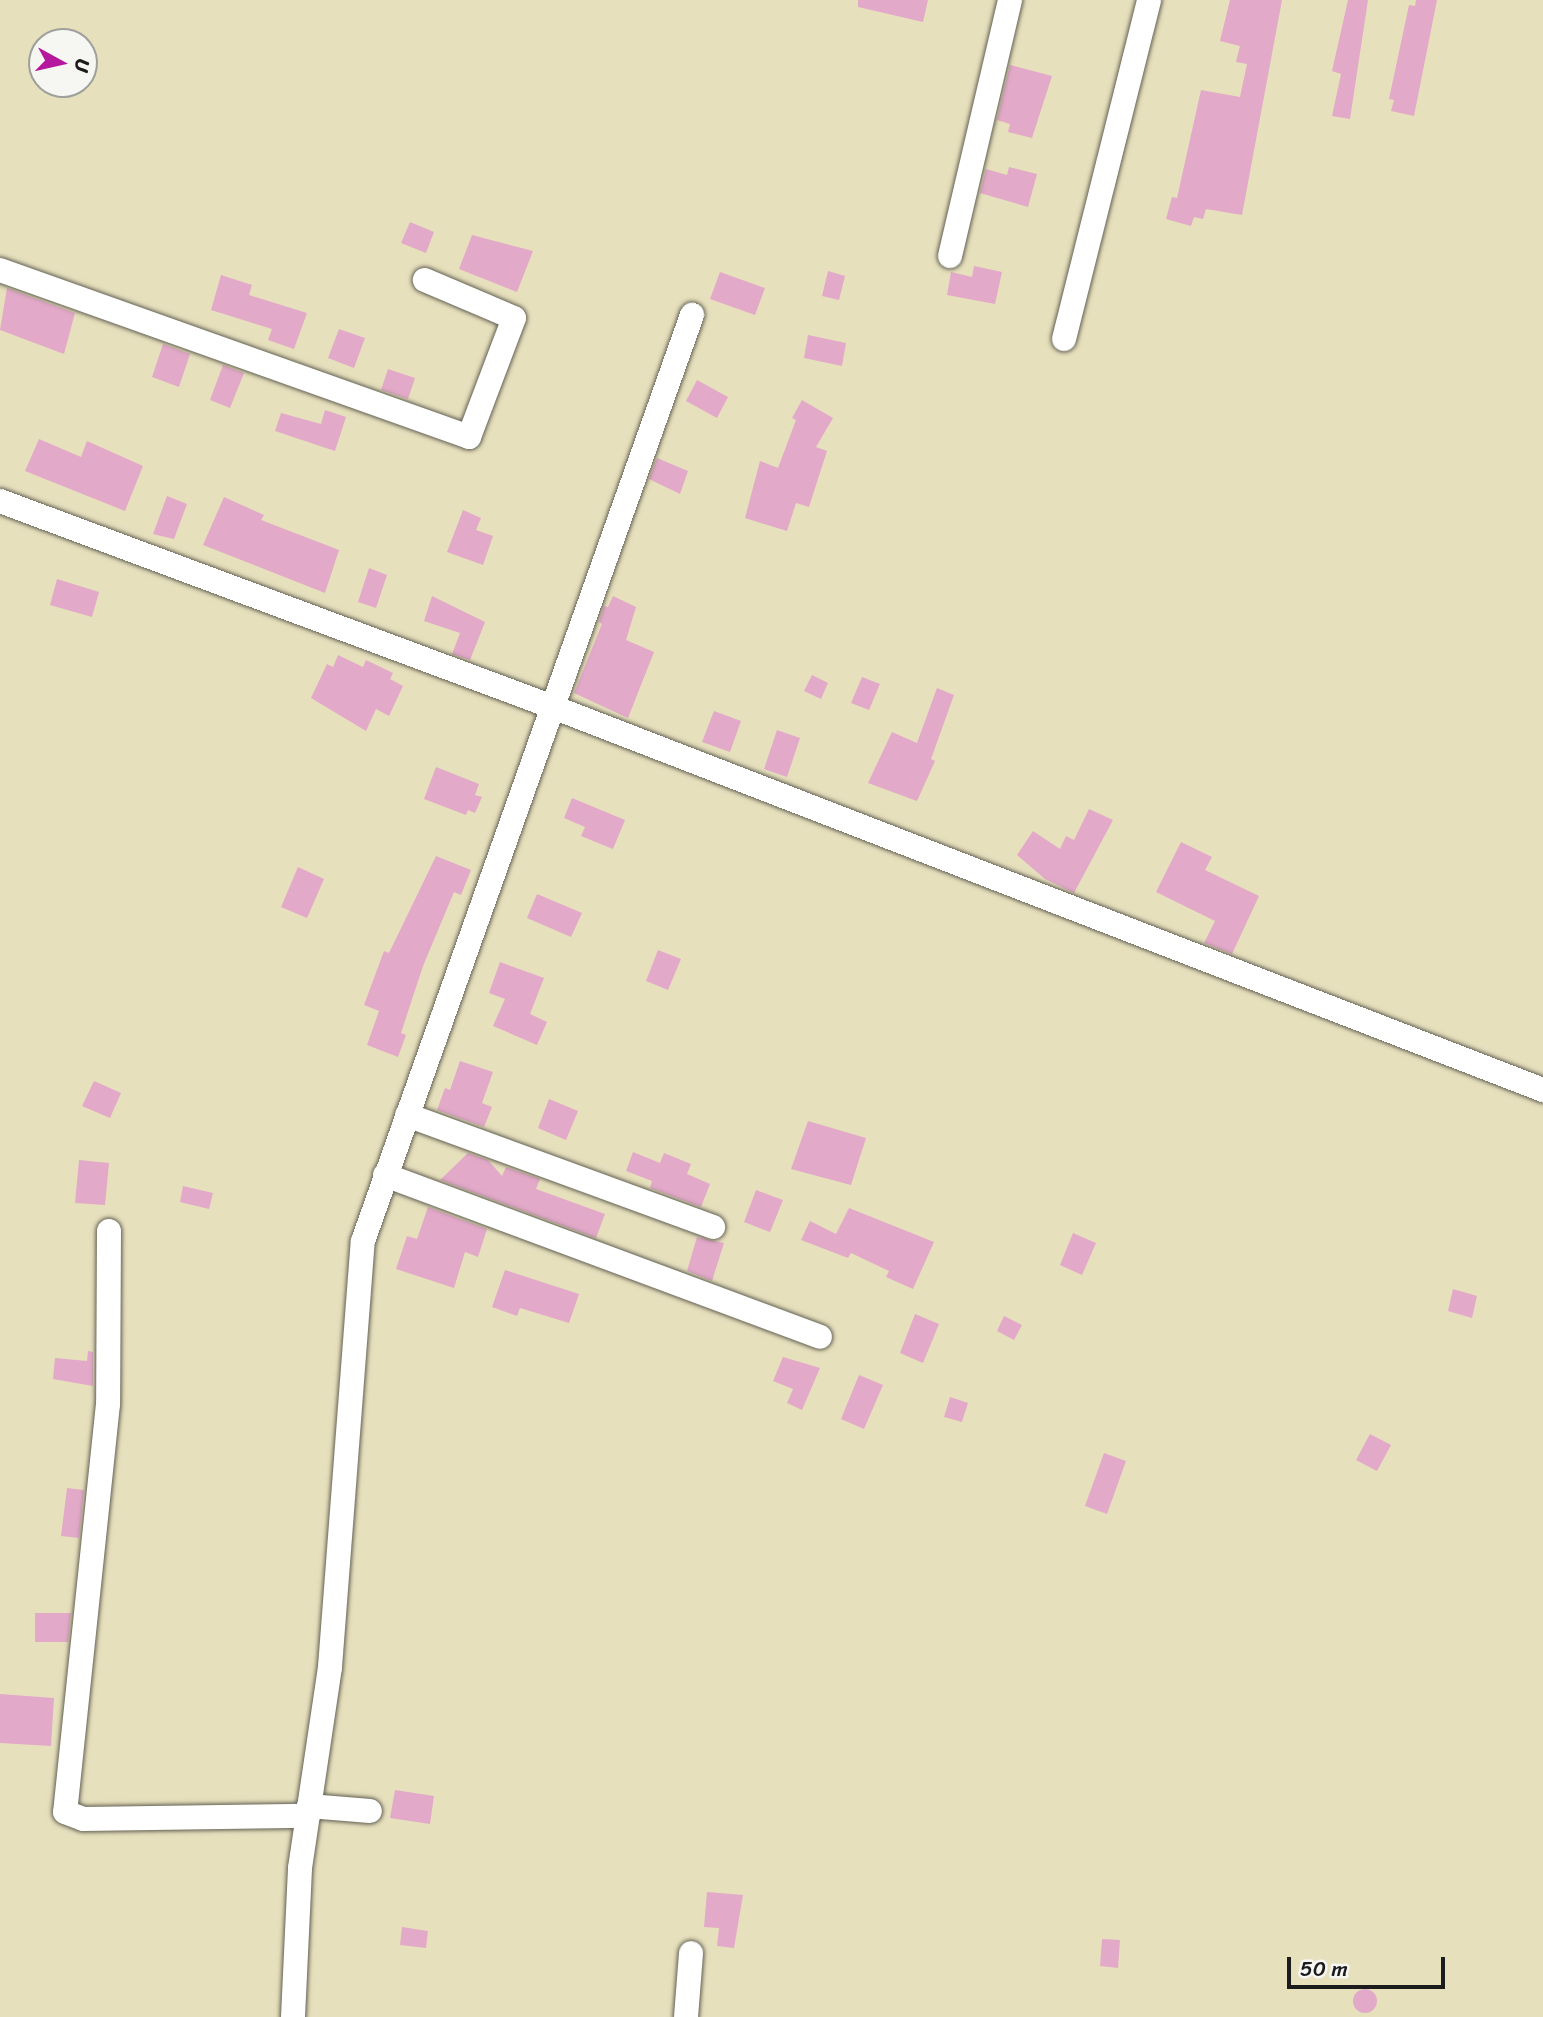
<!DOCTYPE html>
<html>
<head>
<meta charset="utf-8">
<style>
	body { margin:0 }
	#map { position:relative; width:1543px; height:2017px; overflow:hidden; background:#e7e0bd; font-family:Sriracha,sans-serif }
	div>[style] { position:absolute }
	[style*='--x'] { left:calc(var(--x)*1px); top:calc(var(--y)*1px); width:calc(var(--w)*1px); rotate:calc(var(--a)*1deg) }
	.building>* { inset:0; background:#e2a9c8 }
	.round { border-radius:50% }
	.roads { filter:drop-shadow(0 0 2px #636154) drop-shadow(0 0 2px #636154) }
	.street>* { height:24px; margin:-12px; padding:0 12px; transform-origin:12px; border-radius:12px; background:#fff }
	span { translate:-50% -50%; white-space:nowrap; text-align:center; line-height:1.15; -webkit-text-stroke:6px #f6f6f2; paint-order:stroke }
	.north { position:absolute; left:28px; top:28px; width:70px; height:70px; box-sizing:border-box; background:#f6f6f2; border:2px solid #9f9f9c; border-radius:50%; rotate:98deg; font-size:19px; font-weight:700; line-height:28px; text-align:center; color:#1c1c1c }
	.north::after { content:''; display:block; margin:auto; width:24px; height:32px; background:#b5179e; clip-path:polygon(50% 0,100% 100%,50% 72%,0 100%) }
	.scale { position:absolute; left:1287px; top:1957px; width:158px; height:32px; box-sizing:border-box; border:4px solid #1c1c1c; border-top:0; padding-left:9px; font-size:21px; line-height:24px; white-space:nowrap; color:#1c1c1c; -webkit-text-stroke:5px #f6f6f2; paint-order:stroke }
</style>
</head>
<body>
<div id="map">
	<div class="building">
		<i style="clip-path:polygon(858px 0,928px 0,923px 22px,858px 7px)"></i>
		<i style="clip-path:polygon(1230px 0,1282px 0,1242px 215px,1206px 209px,1203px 219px,1194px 217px,1191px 226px,1166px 219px,1172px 197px,1177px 198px,1201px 90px,1240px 97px,1247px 64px,1236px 62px,1240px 46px,1220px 41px)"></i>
		<i style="clip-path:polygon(1348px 0,1368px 0,1350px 119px,1332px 116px,1341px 74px,1332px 71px)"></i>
		<i style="clip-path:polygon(1416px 0,1437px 0,1414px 116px,1391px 111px,1394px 100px,1389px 99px,1409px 5px,1415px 6px)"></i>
		<i style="clip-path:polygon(1010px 65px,1052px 76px,1032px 138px,1008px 132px,1010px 124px,997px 120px)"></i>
		<i style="clip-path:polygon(1009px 167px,1037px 174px,1028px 207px,980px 193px,986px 169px,1007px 175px)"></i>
		<i style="clip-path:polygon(410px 222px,434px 232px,426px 253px,401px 243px)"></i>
		<i style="clip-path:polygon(472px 235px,533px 251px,517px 292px,459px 269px)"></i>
		<i style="clip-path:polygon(974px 266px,1002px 272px,995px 304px,947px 295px,951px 272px,972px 277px)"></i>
		<i style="clip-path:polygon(828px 271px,845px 276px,839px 300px,822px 296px)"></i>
		<i style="clip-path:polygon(720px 272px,765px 288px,755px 315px,710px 299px)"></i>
		<i style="clip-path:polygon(221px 275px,252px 285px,249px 295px,307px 313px,294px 349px,268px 340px,272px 329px,211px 310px)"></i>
		<i style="clip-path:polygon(7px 288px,75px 313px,64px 354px,0 330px)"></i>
		<i style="clip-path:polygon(339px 329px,365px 338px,354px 368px,328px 358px)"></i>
		<i style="clip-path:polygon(808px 335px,846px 343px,842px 366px,804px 358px)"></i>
		<i style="clip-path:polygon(163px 344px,190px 354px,179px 387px,152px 377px)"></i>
		<i style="clip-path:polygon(223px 365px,244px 373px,230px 408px,210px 400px)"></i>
		<i style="clip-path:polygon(388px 369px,415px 378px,408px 399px,381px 390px)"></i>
		<i style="clip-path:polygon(697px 380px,728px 397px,717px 418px,686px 401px)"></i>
		<i style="clip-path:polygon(802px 400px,833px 418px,816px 447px,827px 451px,809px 507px,796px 503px,787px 531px,745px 518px,760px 461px,778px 468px,796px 420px,792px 418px)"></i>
		<i style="clip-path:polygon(325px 410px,346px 417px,335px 451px,275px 431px,281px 413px,321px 424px)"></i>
		<i style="clip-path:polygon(39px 439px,81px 457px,87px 441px,143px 466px,125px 511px,25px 471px)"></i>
		<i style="clip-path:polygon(657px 458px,688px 471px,680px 494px,649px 479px)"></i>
		<i style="clip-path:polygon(167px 496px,187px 504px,174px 539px,153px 534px)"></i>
		<i style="clip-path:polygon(224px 497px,264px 515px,261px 520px,339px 550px,325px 593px,203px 545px)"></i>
		<i style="clip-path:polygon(463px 510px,481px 518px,476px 530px,493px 536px,483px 565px,447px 552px)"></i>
		<i style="clip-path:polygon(369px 568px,387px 575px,376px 608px,358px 602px)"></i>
		<i style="clip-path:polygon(57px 579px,99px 592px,92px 617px,50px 605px)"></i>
		<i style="clip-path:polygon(432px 596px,485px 622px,470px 660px,452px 654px,460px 633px,424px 621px)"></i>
		<i style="clip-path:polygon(613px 596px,636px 607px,626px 640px,654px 652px,628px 718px,574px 693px,602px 624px,599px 622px,604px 606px,608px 607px)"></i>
		<i style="clip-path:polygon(338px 655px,363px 667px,366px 660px,393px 673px,390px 679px,403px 686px,389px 716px,376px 709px,366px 731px,311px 698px,327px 664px,333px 667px)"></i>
		<i style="clip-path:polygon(812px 675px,828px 683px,821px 699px,804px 691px)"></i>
		<i style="clip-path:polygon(862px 677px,880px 684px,869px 710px,851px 703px)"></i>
		<i style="clip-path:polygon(937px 688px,954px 695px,931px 759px,935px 761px,917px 801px,868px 783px,892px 732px,917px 743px)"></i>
		<i style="clip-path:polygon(714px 711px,741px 721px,730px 752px,702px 742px)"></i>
		<i style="clip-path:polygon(777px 730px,800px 738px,787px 777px,764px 769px)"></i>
		<i style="clip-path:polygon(436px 767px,479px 784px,475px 795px,482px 797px,475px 813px,468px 810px,466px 815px,424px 799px)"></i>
		<i style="clip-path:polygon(572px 798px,625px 820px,613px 849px,581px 836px,585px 827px,564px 818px)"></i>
		<i style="clip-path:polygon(1089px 809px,1113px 820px,1074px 893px,1045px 879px,1017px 855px,1033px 831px,1060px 849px,1066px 836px,1074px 840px)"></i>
		<i style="clip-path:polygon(1181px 842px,1212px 857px,1205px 870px,1259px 896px,1232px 954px,1204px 943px,1215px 921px,1156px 892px)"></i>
		<i style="clip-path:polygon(436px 856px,471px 870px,461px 895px,454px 892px,423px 966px,401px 1033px,406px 1035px,398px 1057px,367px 1045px,379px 1011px,364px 1005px,384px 951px,389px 953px)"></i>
		<i style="clip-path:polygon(298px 867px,324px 879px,307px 918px,281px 907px)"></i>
		<i style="clip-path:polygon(537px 894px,582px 913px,571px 937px,527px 918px)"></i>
		<i style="clip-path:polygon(658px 950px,681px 959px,668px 990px,646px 981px)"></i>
		<i style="clip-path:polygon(500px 962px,544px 978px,530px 1014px,547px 1022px,537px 1045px,493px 1026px,505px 999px,489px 993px)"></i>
		<i style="clip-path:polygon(460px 1061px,493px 1072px,482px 1103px,492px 1107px,484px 1127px,437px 1110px,445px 1088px,450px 1090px)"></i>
		<i style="clip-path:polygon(94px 1081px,121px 1093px,110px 1118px,82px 1106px)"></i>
		<i style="clip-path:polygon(549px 1099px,578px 1111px,566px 1140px,538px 1128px)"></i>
		<i style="clip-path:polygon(808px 1121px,866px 1138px,851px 1185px,791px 1169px)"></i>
		<i style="clip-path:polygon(633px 1152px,660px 1163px,664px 1153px,691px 1164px,687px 1174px,710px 1184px,701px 1207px,650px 1188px,652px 1181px,626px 1171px)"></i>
		<i style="clip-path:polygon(468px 1153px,488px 1160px,502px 1176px,506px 1167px,540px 1179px,536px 1189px,605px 1214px,596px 1238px,440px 1180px)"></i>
		<i style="clip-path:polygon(79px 1160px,109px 1163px,105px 1205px,75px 1203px)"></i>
		<i style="clip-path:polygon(183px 1186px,213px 1193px,209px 1209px,180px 1202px)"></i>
		<i style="clip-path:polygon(756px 1190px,783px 1200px,770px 1232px,744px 1222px)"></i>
		<i style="clip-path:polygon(428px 1207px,487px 1229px,478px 1257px,465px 1252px,454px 1288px,396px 1269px,407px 1236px,417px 1239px)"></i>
		<i style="clip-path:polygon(849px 1208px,934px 1242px,913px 1289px,886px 1277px,889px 1271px,851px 1253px,848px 1258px,801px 1240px,810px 1221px,836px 1234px)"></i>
		<i style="clip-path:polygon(1073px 1233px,1096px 1243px,1082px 1275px,1060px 1265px)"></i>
		<i style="clip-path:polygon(697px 1237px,724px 1243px,712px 1281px,687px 1271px)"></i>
		<i style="clip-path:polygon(505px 1270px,579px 1294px,569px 1323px,520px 1308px,517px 1316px,492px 1307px)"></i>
		<i style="clip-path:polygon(1453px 1289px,1477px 1296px,1472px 1318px,1448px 1311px)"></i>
		<i style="clip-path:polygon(915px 1314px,939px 1324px,923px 1363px,900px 1353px)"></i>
		<i style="clip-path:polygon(1004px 1316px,1022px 1325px,1014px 1340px,997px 1331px)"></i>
		<i style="clip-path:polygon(88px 1351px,93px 1352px,93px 1386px,53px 1379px,55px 1358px,87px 1361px)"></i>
		<i style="clip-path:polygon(783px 1357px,820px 1368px,802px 1410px,787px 1403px,793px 1389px,773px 1381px)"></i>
		<i style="clip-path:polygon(859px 1375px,883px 1385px,864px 1429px,841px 1419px)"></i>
		<i style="clip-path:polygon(950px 1397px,968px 1403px,962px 1422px,944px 1417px)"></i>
		<i style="clip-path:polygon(1370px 1434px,1391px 1445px,1377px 1471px,1356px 1460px)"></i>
		<i style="clip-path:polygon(1104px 1453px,1126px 1461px,1107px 1514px,1085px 1506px)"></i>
		<i style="clip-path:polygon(67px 1488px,84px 1490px,79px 1538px,61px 1536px)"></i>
		<i style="clip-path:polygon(35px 1613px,71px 1613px,68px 1642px,35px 1642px)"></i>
		<i style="clip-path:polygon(0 1694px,54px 1698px,51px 1746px,0 1743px)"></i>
		<i style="clip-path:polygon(395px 1790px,434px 1796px,430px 1824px,390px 1818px)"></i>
		<i style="clip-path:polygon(707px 1892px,743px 1895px,734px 1948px,717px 1946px,719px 1928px,704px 1927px)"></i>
		<i style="clip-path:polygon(402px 1927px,428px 1931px,426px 1948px,400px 1945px)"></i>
		<i style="clip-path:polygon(1102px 1939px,1120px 1940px,1118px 1968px,1100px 1966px)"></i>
		<i class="round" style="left:1353px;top:1989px;width:24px;height:24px"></i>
	</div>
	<div class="roads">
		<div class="street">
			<i style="--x:950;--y:256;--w:263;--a:-76.8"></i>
			<i style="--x:0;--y:270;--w:498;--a:19.6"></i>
			<i style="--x:469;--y:437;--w:127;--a:-69.3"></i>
			<i style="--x:514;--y:318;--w:97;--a:-156.9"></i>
			<i style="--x:1064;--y:339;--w:349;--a:-75.9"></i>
			<i style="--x:0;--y:501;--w:590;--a:20.43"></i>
			<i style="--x:553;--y:707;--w:1062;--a:21.15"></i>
			<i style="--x:407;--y:1115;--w:326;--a:20.1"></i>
			<i style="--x:385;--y:1175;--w:464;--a:20.4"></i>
			<i style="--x:109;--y:1231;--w:173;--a:90.3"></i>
			<i style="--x:108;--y:1404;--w:410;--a:96"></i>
			<i style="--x:65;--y:1812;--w:19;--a:21"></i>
			<i style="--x:83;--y:1819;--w:225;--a:-0.8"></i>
			<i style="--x:309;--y:1806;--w:61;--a:4.7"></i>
			<i style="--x:293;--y:2017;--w:149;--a:-87.3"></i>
			<i style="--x:300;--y:1868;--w:203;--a:-81.5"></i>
			<i style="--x:330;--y:1667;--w:427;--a:-85.6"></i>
			<i style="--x:363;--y:1241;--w:983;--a:-70.44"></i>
			<i style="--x:686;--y:2017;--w:64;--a:-85.5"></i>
		</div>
	</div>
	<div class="north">U</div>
	<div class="scale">50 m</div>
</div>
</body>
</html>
